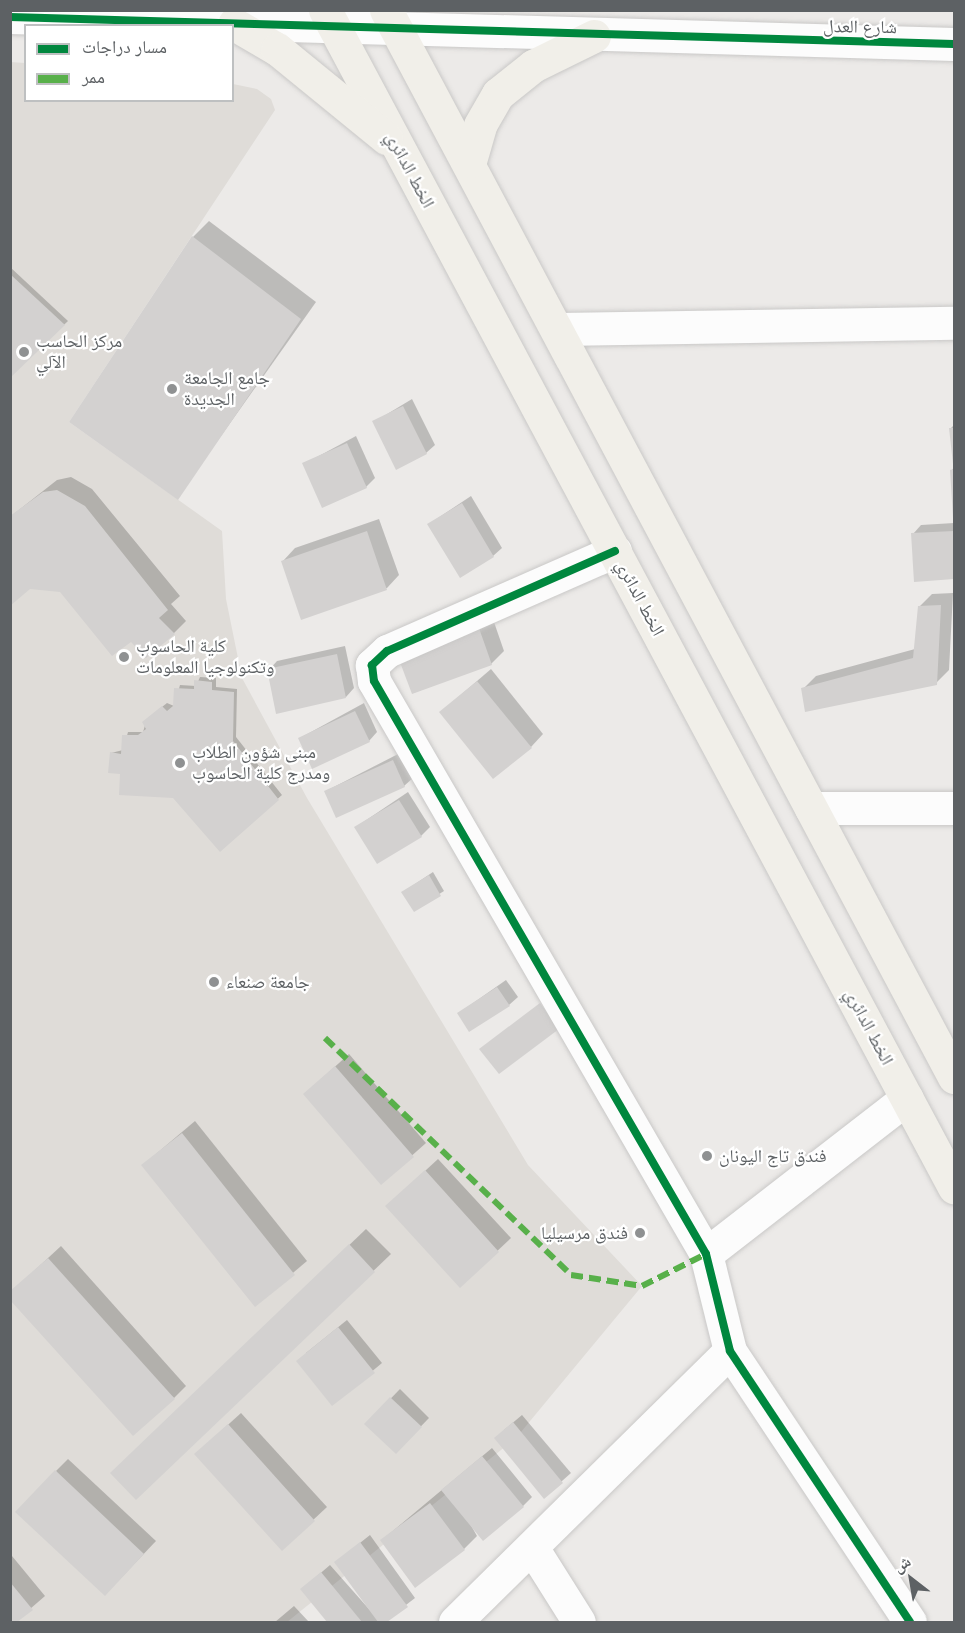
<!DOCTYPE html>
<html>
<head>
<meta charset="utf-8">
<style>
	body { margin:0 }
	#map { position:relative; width:965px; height:1633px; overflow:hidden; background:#eceae8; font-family:Mulish,"Noto Naskh Arabic",sans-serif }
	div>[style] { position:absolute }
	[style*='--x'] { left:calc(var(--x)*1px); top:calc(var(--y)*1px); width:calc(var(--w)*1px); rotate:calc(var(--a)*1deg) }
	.education>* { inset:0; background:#dfdcd8 }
	.shadow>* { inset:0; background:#0003 }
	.building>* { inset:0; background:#d3d1d0 }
	.roads { filter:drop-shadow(0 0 2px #c9c8c7) drop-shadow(0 0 2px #c9c8c7) }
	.minor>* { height:33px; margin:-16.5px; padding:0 16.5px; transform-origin:16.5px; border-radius:16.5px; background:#fcfcfc }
	.major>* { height:33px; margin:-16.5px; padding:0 16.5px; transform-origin:16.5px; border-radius:16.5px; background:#f1efe9 }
	.quiet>* { height:6px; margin-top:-3px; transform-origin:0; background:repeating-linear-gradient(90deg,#58b04a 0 12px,transparent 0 18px) }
	.cycleway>* { height:8px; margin:-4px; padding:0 4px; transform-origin:4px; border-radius:4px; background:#00873e }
	.dots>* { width:16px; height:16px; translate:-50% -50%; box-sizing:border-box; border:3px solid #fff; border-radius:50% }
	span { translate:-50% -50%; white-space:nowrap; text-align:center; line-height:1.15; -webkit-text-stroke:4.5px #fff; paint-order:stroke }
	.street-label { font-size:18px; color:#5d6164 }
	.poi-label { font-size:18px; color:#5d6164 }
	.left { translate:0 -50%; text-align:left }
	.right { translate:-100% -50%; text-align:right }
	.frame { position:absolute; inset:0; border:12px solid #5d6164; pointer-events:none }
	.legend { position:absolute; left:24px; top:24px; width:210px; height:78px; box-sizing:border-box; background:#fff; border:2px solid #bec0c1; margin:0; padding:8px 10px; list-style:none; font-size:18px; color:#5d6164 }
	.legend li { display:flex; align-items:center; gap:12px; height:30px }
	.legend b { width:30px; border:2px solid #bec0c1 }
	.north { position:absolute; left:881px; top:1549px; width:60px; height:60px; -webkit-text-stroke:4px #fff; paint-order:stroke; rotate:329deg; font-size:16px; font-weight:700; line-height:24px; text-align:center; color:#5d6164 }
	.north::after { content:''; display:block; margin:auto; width:21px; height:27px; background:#5d6164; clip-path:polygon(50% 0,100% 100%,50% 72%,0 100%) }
</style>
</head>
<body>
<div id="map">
	<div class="education">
		<i style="clip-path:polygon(10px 62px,25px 63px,26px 100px,232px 100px,233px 84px,257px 89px,271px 99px,275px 110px,69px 422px,222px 531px,226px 599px,242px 678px,307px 798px,528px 1165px,642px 1286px,516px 1438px,287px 1622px,11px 1622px)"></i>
	</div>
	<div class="shadow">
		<i style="clip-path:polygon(209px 221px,316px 302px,177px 498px,193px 237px)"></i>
		<i style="clip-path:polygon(10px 267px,68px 321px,10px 376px)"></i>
		<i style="clip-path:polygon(412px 399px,435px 445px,426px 453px,374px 422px)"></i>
		<i style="clip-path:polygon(954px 425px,954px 462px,950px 429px)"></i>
		<i style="clip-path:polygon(356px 436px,375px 478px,366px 487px,304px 464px)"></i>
		<i style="clip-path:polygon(954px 467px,954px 514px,952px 470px)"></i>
		<i style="clip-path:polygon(71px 477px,92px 489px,180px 596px,171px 604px,186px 621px,174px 633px,131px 640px,61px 590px,30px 588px,10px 517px,57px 480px)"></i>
		<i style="clip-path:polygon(471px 496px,502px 548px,493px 556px,429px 524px)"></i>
		<i style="clip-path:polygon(379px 519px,399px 575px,387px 588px,302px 618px,283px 561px,295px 548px)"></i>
		<i style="clip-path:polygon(954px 523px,954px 578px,915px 580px,913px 534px,921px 525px)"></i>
		<i style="clip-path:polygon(953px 593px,949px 670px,936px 683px,803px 689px,816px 676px,915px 649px,919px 607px,932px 594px)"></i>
		<i style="clip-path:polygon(486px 599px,504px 651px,491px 664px,413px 693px)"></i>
		<i style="clip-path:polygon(345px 646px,354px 688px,346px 697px,269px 670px,277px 661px)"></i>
		<i style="clip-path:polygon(491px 669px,543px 734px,531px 747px,441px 712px)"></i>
		<i style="clip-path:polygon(200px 677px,216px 678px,216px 687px,237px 689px,236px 737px,282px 795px,220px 850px,174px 796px,121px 772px,111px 753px,123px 750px,128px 732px,143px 732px,147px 719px,167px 703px,174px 706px,180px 685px,196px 686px)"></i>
		<i style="clip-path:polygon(364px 703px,377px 732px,369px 741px,300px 738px)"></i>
		<i style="clip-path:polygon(402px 752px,413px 778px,404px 786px,326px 791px)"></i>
		<i style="clip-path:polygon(408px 792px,430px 827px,421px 836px,356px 827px)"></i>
		<i style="clip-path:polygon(433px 872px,444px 891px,414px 910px,403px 892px)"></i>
		<i style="clip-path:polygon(506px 980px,518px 997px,509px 1005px,459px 1013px)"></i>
		<i style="clip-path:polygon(349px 1054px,426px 1143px,381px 1183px,318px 1082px)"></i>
		<i style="clip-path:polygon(195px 1121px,307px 1261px,255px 1305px,143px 1165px)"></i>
		<i style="clip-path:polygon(438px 1159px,511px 1238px,460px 1286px,400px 1194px)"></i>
		<i style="clip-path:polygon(366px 1229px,391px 1254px,137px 1498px,129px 1456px)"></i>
		<i style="clip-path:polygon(61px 1246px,186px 1386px,174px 1398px,21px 1283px)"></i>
		<i style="clip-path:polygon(347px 1320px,382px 1363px,333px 1404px,306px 1353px)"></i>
		<i style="clip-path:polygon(400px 1389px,429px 1418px,396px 1452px,366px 1424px)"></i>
		<i style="clip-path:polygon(241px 1413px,327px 1507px,282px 1549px,209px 1442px)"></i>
		<i style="clip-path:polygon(522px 1415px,571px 1473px,544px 1497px,504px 1430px)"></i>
		<i style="clip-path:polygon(492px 1448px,532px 1497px,523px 1506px,483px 1539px,468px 1520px,477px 1536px,464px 1549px,382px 1540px)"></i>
		<i style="clip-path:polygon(68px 1459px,156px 1541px,118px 1581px,56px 1471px)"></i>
		<i style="clip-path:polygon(370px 1535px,415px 1598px,384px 1622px,329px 1622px,302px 1589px,330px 1565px,376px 1617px,336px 1562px)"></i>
		<i style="clip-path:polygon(12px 1556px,45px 1596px,15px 1622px,10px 1622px)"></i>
		<i style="clip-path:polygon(294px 1606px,309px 1622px,275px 1622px)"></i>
	</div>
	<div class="building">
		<i style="clip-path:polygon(192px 236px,301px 319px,178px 500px,69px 422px)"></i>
		<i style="clip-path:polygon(10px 274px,65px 325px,10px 378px)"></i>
		<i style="clip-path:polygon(403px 406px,427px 454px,396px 470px,372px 421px)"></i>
		<i style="clip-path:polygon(949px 428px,954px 428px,954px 464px,953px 464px)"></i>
		<i style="clip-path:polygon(347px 443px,367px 488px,322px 508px,302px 463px)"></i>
		<i style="clip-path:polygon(954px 469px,954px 518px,953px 518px,950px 470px)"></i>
		<i style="clip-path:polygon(57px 490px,85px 506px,168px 610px,159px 618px,175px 634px,146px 658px,131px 642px,112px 656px,60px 592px,30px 589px,10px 606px,10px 516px,43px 492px)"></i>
		<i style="clip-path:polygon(462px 503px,494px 557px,460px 578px,427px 524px)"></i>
		<i style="clip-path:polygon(367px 531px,387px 590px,301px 620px,281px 561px)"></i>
		<i style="clip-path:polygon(954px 531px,954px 579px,914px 582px,911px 533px)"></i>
		<i style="clip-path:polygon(941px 605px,937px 685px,805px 712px,801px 688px,913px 658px,918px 606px)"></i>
		<i style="clip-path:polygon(473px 611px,492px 665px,412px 694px,392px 641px)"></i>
		<i style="clip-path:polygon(337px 654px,346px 698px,276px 714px,267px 669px)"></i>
		<i style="clip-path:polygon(194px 680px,212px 682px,212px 690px,234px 692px,233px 741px,279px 800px,220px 852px,173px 798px,119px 795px,120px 774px,108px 773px,110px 752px,121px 754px,122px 735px,138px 735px,146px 729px,142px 722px,162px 706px,167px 711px,173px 706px,174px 688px,194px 689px)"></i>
		<i style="clip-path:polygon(477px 681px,532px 748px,493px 779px,439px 712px)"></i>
		<i style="clip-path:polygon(355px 711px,370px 742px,312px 769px,298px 738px)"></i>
		<i style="clip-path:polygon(393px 760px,405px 787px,336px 818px,324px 791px)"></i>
		<i style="clip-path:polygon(399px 800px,422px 837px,377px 864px,354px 827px)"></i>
		<i style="clip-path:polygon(429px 875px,441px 896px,414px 912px,401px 892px)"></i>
		<i style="clip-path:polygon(497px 987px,510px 1006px,469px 1032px,457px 1013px)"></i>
		<i style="clip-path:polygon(540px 1003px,559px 1029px,499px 1074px,479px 1049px)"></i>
		<i style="clip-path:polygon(335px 1066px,414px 1157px,381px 1185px,303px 1094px)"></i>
		<i style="clip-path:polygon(182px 1133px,295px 1275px,255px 1307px,141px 1165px)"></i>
		<i style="clip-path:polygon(425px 1170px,499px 1252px,460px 1288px,385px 1206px)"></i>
		<i style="clip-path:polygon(349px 1244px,375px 1272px,136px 1500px,110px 1473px)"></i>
		<i style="clip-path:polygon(48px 1258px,175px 1399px,133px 1436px,10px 1300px,10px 1291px)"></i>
		<i style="clip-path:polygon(338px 1327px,375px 1373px,332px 1406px,296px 1361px)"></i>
		<i style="clip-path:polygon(390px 1397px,422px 1427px,396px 1454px,364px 1424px)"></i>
		<i style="clip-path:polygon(513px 1422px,563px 1483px,544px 1499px,494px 1438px)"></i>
		<i style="clip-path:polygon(228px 1424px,315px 1521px,282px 1551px,194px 1454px)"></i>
		<i style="clip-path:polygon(482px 1456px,524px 1507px,483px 1541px,441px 1490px)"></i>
		<i style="clip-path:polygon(55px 1470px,144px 1554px,105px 1596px,15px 1512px)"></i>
		<i style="clip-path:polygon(430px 1503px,465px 1550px,415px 1588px,380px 1540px)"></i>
		<i style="clip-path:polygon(360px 1542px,408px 1607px,387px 1622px,378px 1622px,334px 1562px)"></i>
		<i style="clip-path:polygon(321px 1572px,362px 1622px,327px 1622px,300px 1589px)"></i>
		<i style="clip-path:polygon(10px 1582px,33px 1610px,17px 1622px,10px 1622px)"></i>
	</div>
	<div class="roads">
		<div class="minor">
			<i style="--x:10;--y:17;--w:944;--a:1.64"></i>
			<i style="--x:560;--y:329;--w:394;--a:-0.9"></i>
			<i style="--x:615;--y:551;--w:249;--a:156.3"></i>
			<i style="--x:387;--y:651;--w:21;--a:137"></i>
			<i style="--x:372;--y:665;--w:16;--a:83"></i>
			<i style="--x:374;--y:681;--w:662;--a:59.91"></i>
			<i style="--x:706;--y:1254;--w:100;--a:76.1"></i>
			<i style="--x:730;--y:1351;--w:325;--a:56.4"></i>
			<i style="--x:811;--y:808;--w:143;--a:0"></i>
			<i style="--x:706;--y:1254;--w:254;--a:-37.8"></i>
			<i style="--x:533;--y:1549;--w:86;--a:57.8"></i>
			<i style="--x:455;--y:1622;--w:386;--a:-44.6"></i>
		</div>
		<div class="major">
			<i style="--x:325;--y:10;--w:1335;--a:61.88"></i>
			<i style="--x:386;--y:10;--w:1209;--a:61.97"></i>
			<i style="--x:234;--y:24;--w:50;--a:30.2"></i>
			<i style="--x:277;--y:49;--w:141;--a:39.2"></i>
			<i style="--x:470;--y:161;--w:37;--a:-74"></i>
			<i style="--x:480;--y:125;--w:36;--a:-60"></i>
			<i style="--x:498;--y:94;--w:45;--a:-38.7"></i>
			<i style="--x:533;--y:66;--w:68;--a:-26.2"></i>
		</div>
	</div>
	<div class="quiet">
		<i style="--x:325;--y:1038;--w:342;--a:43.9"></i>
		<i style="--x:571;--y:1275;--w:72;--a:8.8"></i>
		<i style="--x:642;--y:1286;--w:72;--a:-26.6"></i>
	</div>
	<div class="cycleway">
		<i style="--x:10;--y:17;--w:944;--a:1.64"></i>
		<i style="--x:615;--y:551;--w:249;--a:156.3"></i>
		<i style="--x:387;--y:651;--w:21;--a:137"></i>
		<i style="--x:372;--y:665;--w:16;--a:83"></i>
		<i style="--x:374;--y:681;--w:662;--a:59.91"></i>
		<i style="--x:706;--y:1254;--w:100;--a:76.1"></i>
		<i style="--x:730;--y:1351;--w:325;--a:56.4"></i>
	</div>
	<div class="dots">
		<i style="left:24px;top:352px;background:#8f9192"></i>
		<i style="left:172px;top:389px;background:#8f9192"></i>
		<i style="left:124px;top:657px;background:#8f9192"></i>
		<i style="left:180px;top:763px;background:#8f9192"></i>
		<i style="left:214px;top:982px;background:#8f9192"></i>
		<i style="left:707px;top:1156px;background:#8f9192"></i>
		<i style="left:640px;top:1233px;background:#8f9192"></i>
	</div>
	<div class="street-label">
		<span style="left:860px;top:27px;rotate:1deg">شارع العدل</span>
		<span style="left:410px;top:170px;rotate:62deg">الخط الدائري</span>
		<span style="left:640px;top:598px;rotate:62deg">الخط الدائري</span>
		<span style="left:869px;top:1027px;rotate:62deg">الخط الدائري</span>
	</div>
	<div class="poi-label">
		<span class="left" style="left:36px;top:352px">مركز الحاسب<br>الآلي</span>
		<span class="left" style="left:184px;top:389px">جامع الجامعة<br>الجديدة</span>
		<span class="left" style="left:136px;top:657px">كلية الحاسوب<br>وتكنولوجيا المعلومات</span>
		<span class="left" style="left:192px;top:763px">مبنى شؤون الطلاب<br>ومدرج كلية الحاسوب</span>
		<span class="left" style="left:226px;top:982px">جامعة صنعاء</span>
		<span class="left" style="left:719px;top:1156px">فندق تاج اليونان</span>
		<span class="right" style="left:628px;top:1233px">فندق مرسيليا</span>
	</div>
	<div class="frame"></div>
	<ul class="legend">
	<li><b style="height:8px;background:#00873e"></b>مسار دراجات</li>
	<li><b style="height:8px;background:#58b04a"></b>ممر</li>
	</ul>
	<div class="north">ش</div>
</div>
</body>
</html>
